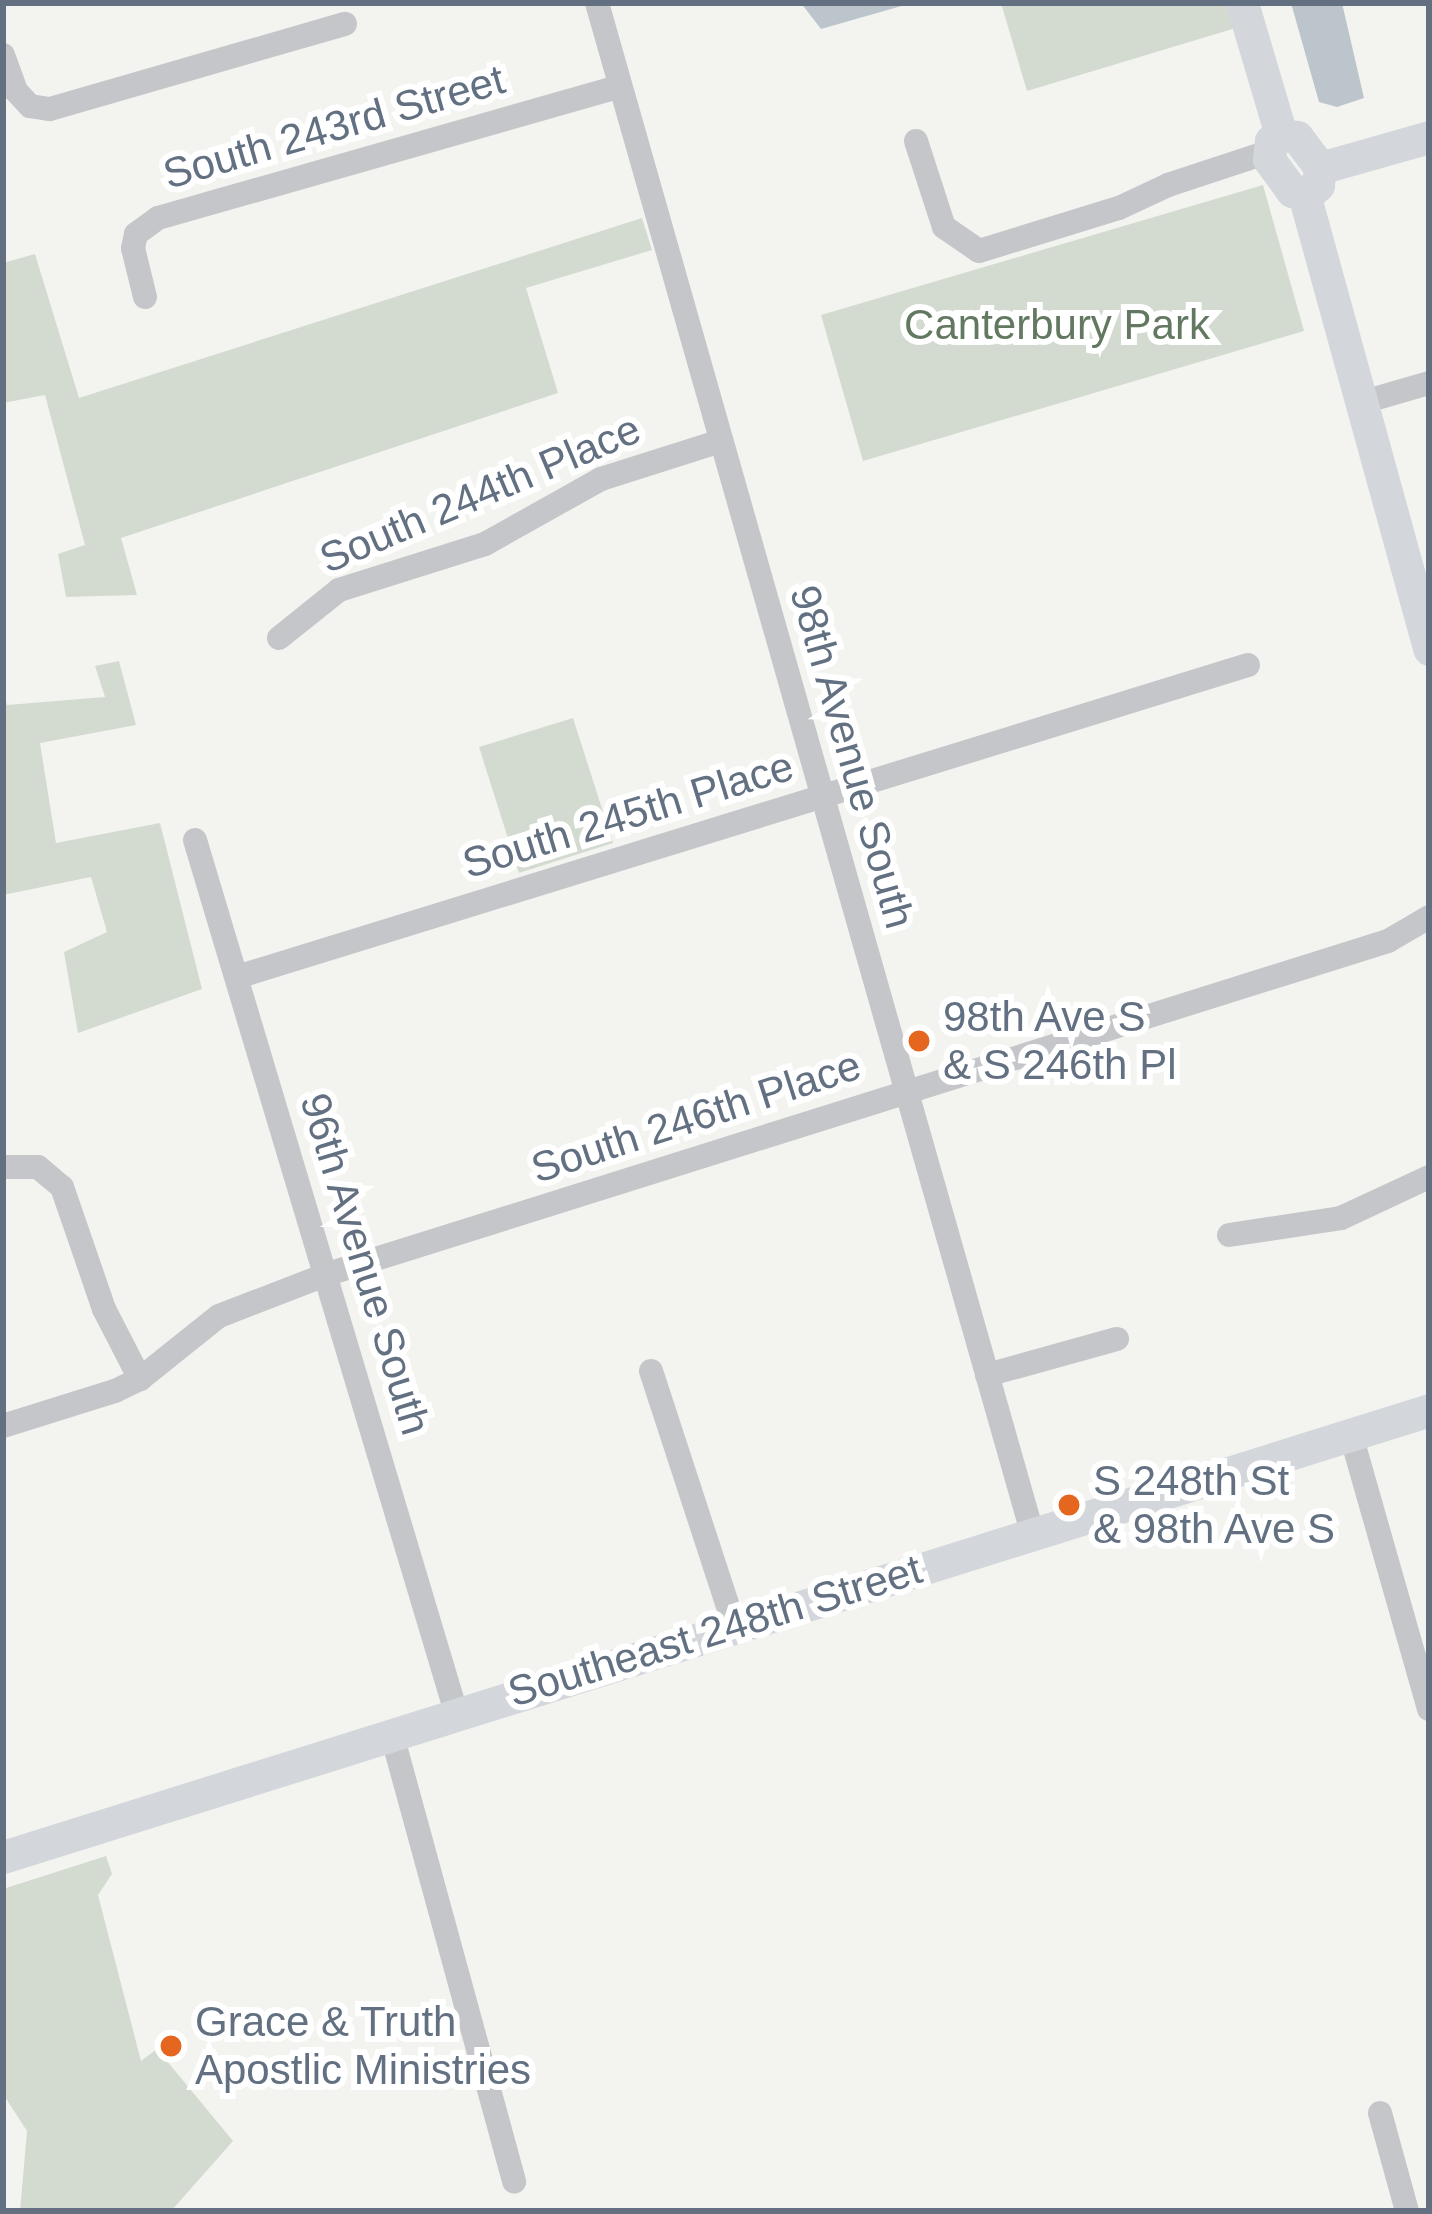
<!DOCTYPE html>
<html>
<head>
<meta charset="utf-8">
<style>
	body { margin:0 }
	#map { position:relative; width:1432px; height:2214px; overflow:hidden; background:#f3f4ef; font-family:Helvetica,sans-serif }
	div>[style] { position:absolute }
	[style*='--x'] { left:calc(var(--x)*1px); top:calc(var(--y)*1px); width:calc(var(--w)*1px); rotate:calc(var(--a)*1deg) }
	.green>* { inset:0; background:#d3dbd1 }
	.water>* { inset:0; background:#bcc5cc }
	.street>* { height:24px; margin:-12px; padding:0 12px; transform-origin:12px; border-radius:12px; background:#c4c6ca }
	.secondary>* { height:33px; margin:-16.5px; padding:0 16.5px; transform-origin:16.5px; border-radius:16.5px; background:#d3d7dc }
	.dots>* { width:33px; height:33px; translate:-50% -50%; box-sizing:border-box; border:6px solid #fff; border-radius:50% }
	span { translate:-50% -50%; white-space:nowrap; text-align:center; line-height:1.15; -webkit-text-stroke:12px #fff; paint-order:stroke }
	.street-label { font-size:42px; color:#627081 }
	.park-label { font-size:42px; color:#637861 }
	.poi-label { font-size:42px; color:#627081 }
	.left { translate:0 -50%; text-align:left }
	.frame { position:absolute; inset:0; border:6px solid #627081; pointer-events:none }
</style>
</head>
<body>
<div id="map">
	<div class="green">
		<i style="clip-path:polygon(1001px 3px,1233px 3px,1239px 27px,1027px 91px)"></i>
		<i style="clip-path:polygon(1263px 185px,1304px 331px,863px 461px,821px 315px)"></i>
		<i style="clip-path:polygon(642px 218px,652px 250px,526px 288px,558px 393px,121px 538px,137px 595px,66px 597px,58px 554px,85px 545px,45px 395px,3px 403px,3px 263px,35px 254px,79px 398px)"></i>
		<i style="clip-path:polygon(119px 661px,136px 725px,40px 743px,56px 843px,160px 823px,202px 989px,78px 1033px,64px 952px,107px 932px,91px 877px,3px 895px,3px 692px,7px 705px,105px 697px,95px 666px)"></i>
		<i style="clip-path:polygon(573px 718px,613px 843px,519px 873px,479px 747px)"></i>
		<i style="clip-path:polygon(106px 1856px,112px 1874px,98px 1895px,141px 2061px,157px 2049px,233px 2141px,171px 2211px,20px 2211px,27px 2131px,3px 2094px,3px 1889px)"></i>
	</div>
	<div class="water">
		<i style="clip-path:polygon(801px 3px,912px 3px,821px 29px)"></i>
		<i style="clip-path:polygon(1291px 3px,1342px 3px,1364px 98px,1337px 107px,1319px 102px)"></i>
	</div>
	<div class="street">
		<i style="--x:597;--y:3;--w:1590;--a:74.12"></i>
		<i style="--x:3;--y:55;--w:38;--a:70"></i>
		<i style="--x:16;--y:91;--w:21;--a:47"></i>
		<i style="--x:30;--y:106;--w:20;--a:9"></i>
		<i style="--x:50;--y:109;--w:307;--a:-16.1"></i>
		<i style="--x:916;--y:141;--w:90;--a:72"></i>
		<i style="--x:944;--y:227;--w:42;--a:34.4"></i>
		<i style="--x:979;--y:251;--w:146;--a:-17.1"></i>
		<i style="--x:1119;--y:208;--w:54;--a:-25.1"></i>
		<i style="--x:1168;--y:185;--w:105;--a:-18.3"></i>
		<i style="--x:145;--y:297;--w:50;--a:-103.8"></i>
		<i style="--x:133;--y:248;--w:14;--a:-78"></i>
		<i style="--x:136;--y:234;--w:27;--a:-36"></i>
		<i style="--x:158;--y:218;--w:480;--a:-15.9"></i>
		<i style="--x:1360;--y:403;--w:72;--a:-16.2"></i>
		<i style="--x:279;--y:638;--w:77;--a:-38.7"></i>
		<i style="--x:339;--y:590;--w:153;--a:-17.5"></i>
		<i style="--x:485;--y:544;--w:133;--a:-29.3"></i>
		<i style="--x:601;--y:479;--w:126;--a:-17.6"></i>
		<i style="--x:195;--y:840;--w:910;--a:73.34"></i>
		<i style="--x:237;--y:977;--w:1058;--a:-17.15"></i>
		<i style="--x:3;--y:1167;--w:35;--a:0"></i>
		<i style="--x:38;--y:1167;--w:31;--a:40"></i>
		<i style="--x:62;--y:1187;--w:129;--a:71"></i>
		<i style="--x:104;--y:1309;--w:79;--a:62.8"></i>
		<i style="--x:1229;--y:1235;--w:113;--a:-8.6"></i>
		<i style="--x:1341;--y:1218;--w:97;--a:-25"></i>
		<i style="--x:651;--y:1371;--w:267;--a:71.9"></i>
		<i style="--x:987;--y:1375;--w:135;--a:-15.5"></i>
		<i style="--x:3;--y:1426;--w:117;--a:-17.4"></i>
		<i style="--x:115;--y:1391;--w:28;--a:-26"></i>
		<i style="--x:140;--y:1379;--w:101;--a:-38.6"></i>
		<i style="--x:219;--y:1316;--w:117;--a:-21.1"></i>
		<i style="--x:328;--y:1274;--w:1111;--a:-17.44"></i>
		<i style="--x:1388;--y:941;--w:48;--a:-30.3"></i>
		<i style="--x:1351;--y:1435;--w:285;--a:74.1"></i>
		<i style="--x:392;--y:1735;--w:463;--a:74.7"></i>
		<i style="--x:1380;--y:2113;--w:102;--a:74.6"></i>
	</div>
	<div class="secondary">
		<i style="--x:1242;--y:3;--w:138;--a:73.5"></i>
		<i style="--x:1281;--y:135;--w:16;--a:7"></i>
		<i style="--x:1297;--y:137;--w:39;--a:53"></i>
		<i style="--x:1320;--y:168;--w:17;--a:97"></i>
		<i style="--x:1318;--y:185;--w:11;--a:139"></i>
		<i style="--x:1310;--y:192;--w:18;--a:-177"></i>
		<i style="--x:1292;--y:191;--w:39;--a:-126"></i>
		<i style="--x:1269;--y:159;--w:18;--a:-84"></i>
		<i style="--x:1271;--y:141;--w:12;--a:-31"></i>
		<i style="--x:1320;--y:168;--w:113;--a:-15.9"></i>
		<i style="--x:1304;--y:194;--w:472;--a:74.6"></i>
		<i style="--x:3;--y:1857;--w:1494;--a:-17.4"></i>
	</div>
	<div class="dots">
		<i style="left:919px;top:1041px;background:#e5661e"></i>
		<i style="left:1069px;top:1505px;background:#e5661e"></i>
		<i style="left:171px;top:2046px;background:#e5661e"></i>
	</div>
	<div class="street-label">
		<span style="left:334px;top:127px;rotate:-16deg">South 243rd Street</span>
		<span style="left:480px;top:494px;rotate:-23deg">South 244th Place</span>
		<span style="left:852px;top:757px;rotate:74deg">98th Avenue South</span>
		<span style="left:628px;top:815px;rotate:-17deg">South 245th Place</span>
		<span style="left:696px;top:1117px;rotate:-18deg">South 246th Place</span>
		<span style="left:365px;top:1264px;rotate:73deg">96th Avenue South</span>
		<span style="left:715px;top:1631px;rotate:-17deg">Southeast 248th Street</span>
	</div>
	<div class="park-label">
		<span style="left:1057px;top:325px">Canterbury Park</span>
	</div>
	<div class="poi-label">
		<span class="left" style="left:943px;top:1041px">98th Ave S<br>&amp; S 246th Pl</span>
		<span class="left" style="left:1093px;top:1505px">S 248th St<br>&amp; 98th Ave S</span>
		<span class="left" style="left:195px;top:2046px">Grace &amp; Truth<br>Apostlic Ministries</span>
	</div>
	<div class="frame"></div>
</div>
</body>
</html>
